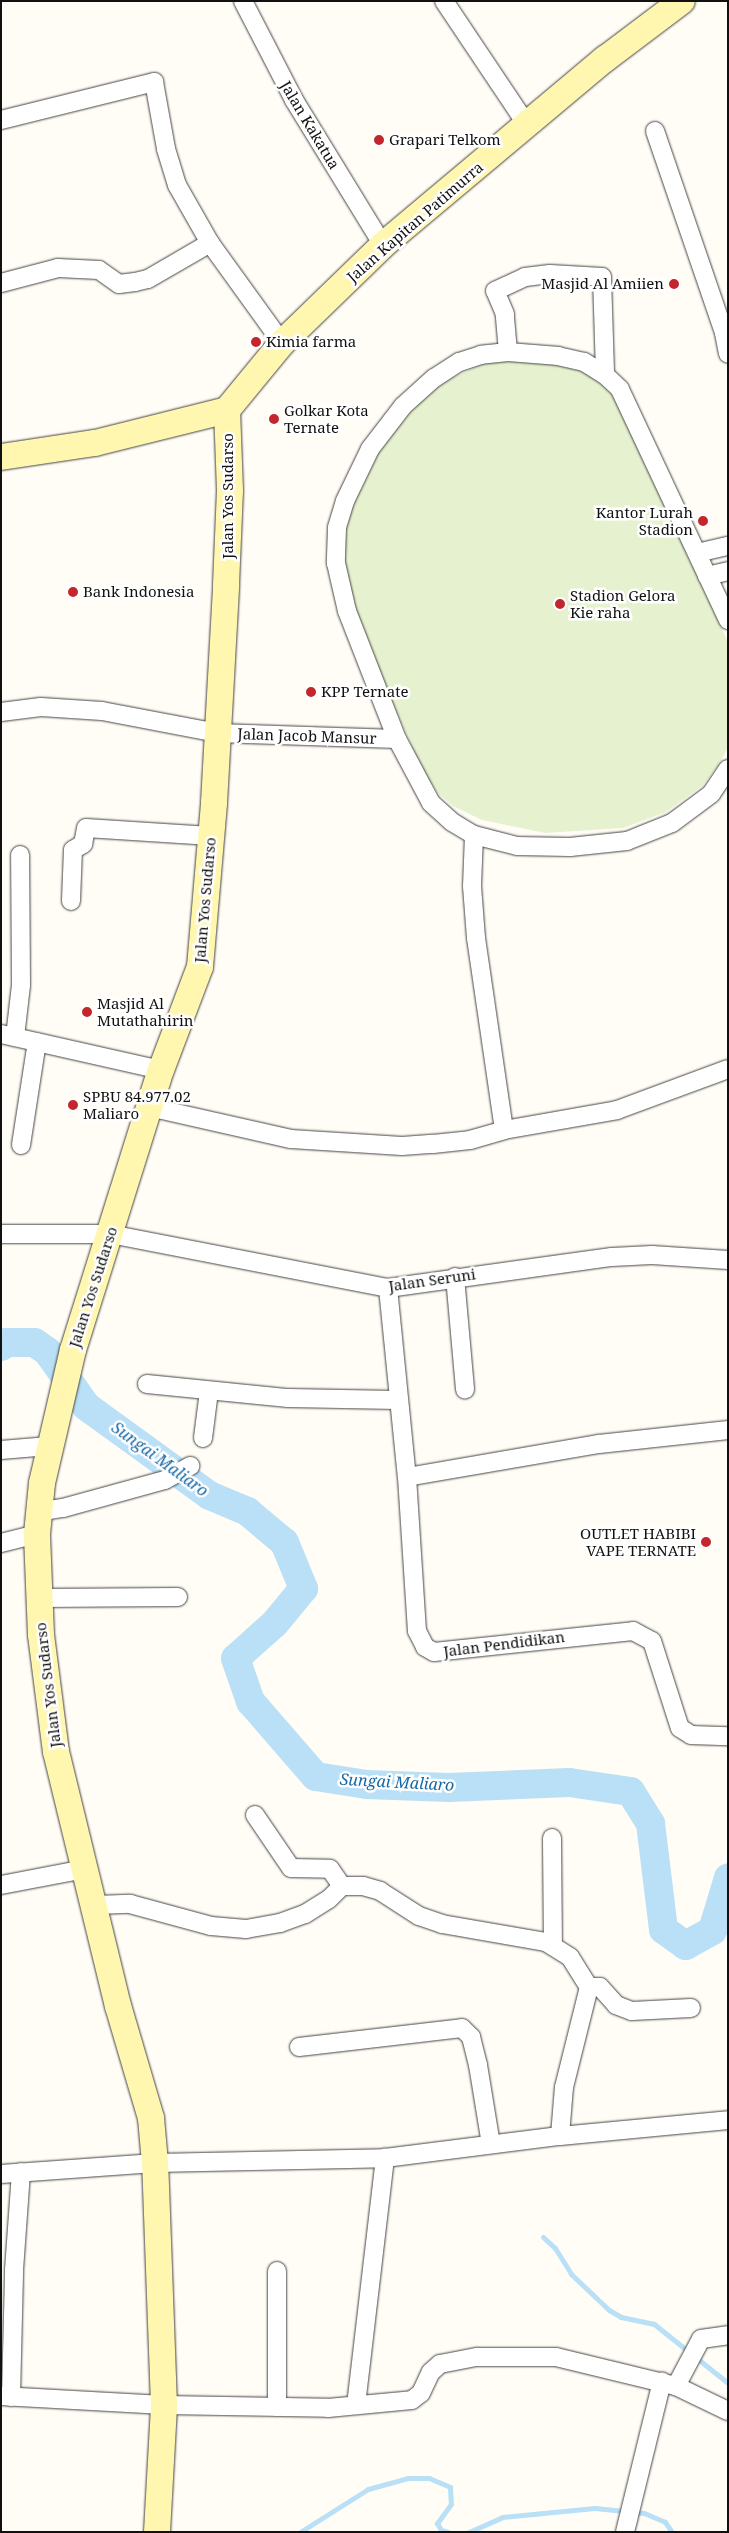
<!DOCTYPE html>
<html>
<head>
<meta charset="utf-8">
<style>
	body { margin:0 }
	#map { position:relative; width:729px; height:2533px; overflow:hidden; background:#fffdf5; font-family:"Noto Serif",serif }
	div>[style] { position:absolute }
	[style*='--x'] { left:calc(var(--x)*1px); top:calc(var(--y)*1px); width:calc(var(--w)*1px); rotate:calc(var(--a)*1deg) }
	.pitch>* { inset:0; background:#e6f2cf }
	.stream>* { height:5px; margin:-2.5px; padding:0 2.5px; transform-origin:2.5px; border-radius:2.5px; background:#b9e0f7 }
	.river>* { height:29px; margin:-14.5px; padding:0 14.5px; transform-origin:14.5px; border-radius:14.5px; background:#b9e0f7 }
	.roads { filter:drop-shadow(0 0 1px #444) drop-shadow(0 0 1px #444) }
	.street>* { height:18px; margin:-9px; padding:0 9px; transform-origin:9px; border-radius:9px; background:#fff }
	.secondary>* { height:26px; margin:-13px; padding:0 13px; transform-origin:13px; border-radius:13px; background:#fff6b0 }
	.dots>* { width:14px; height:14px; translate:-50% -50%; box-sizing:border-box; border:2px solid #fff; border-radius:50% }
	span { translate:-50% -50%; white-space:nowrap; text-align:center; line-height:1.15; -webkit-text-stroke:5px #fff; paint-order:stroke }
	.street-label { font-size:15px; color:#111 }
	.poi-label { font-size:15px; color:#111 }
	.left { translate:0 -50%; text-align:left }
	.right { translate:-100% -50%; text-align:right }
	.water-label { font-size:16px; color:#1768a6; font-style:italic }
	.frame { position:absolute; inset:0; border:2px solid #111; pointer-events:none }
</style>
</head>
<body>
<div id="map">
	<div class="pitch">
		<i style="clip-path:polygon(511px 359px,579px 366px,613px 390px,728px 642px,728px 747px,719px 764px,703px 785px,666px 812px,623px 828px,545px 833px,482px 820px,453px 806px,438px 793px,422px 769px,346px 597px,342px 535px,348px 502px,374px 456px,404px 416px,439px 384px,489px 361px)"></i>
	</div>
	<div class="stream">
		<i style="--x:543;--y:2237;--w:16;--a:43"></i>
		<i style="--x:555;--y:2248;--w:31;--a:58"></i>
		<i style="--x:571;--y:2274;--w:52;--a:43.5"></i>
		<i style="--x:609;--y:2310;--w:14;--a:30"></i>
		<i style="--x:621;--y:2317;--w:34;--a:12"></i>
		<i style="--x:654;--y:2324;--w:95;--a:38.6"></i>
		<i style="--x:300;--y:2532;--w:80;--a:-32.3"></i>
		<i style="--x:368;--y:2489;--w:41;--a:-15.4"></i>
		<i style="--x:408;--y:2478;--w:21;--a:0"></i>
		<i style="--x:429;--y:2478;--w:23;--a:23"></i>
		<i style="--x:450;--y:2487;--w:17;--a:87"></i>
		<i style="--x:451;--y:2504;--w:24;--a:126"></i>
		<i style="--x:437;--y:2523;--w:8;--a:60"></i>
		<i style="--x:441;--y:2530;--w:7;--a:16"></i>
		<i style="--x:469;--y:2532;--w:36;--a:-24"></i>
		<i style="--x:502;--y:2517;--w:93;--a:-5.5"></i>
		<i style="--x:595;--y:2508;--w:49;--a:5.8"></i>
		<i style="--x:644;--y:2513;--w:23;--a:23"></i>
		<i style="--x:665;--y:2522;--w:12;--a:55"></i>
	</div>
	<div class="river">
		<i style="--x:1;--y:1346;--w:6;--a:-39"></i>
		<i style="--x:6;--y:1342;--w:28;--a:0"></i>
		<i style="--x:34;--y:1342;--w:16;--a:35"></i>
		<i style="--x:47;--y:1351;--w:67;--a:54.7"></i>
		<i style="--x:86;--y:1406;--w:152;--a:35.9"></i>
		<i style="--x:209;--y:1495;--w:41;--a:22.8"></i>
		<i style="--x:247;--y:1511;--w:48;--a:40"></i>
		<i style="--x:284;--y:1542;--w:50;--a:67.6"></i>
		<i style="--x:303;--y:1588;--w:45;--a:129.6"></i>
		<i style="--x:274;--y:1623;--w:52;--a:138.1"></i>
		<i style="--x:235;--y:1658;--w:46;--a:70.8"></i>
		<i style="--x:250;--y:1701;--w:99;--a:49.1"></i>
		<i style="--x:315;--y:1776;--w:52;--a:8.9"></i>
		<i style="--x:366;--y:1784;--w:82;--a:2.1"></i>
		<i style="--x:448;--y:1787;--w:121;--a:-2.4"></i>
		<i style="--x:569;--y:1782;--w:62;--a:8.4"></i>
		<i style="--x:630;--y:1791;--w:38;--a:58"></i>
		<i style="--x:650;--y:1823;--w:107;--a:83"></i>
		<i style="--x:663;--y:1929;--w:27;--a:36"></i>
		<i style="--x:685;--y:1945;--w:31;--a:-29"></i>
		<i style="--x:712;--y:1930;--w:55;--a:-73.2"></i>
	</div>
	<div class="roads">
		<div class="street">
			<i style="--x:243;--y:1;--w:111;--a:62.7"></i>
			<i style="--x:294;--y:100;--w:170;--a:58.5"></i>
			<i style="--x:444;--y:1;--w:149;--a:56.2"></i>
			<i style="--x:1;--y:120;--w:158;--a:-13.9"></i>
			<i style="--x:154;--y:82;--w:68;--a:79.8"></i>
			<i style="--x:166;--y:149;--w:38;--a:73"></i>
			<i style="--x:177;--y:185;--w:67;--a:60.4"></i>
			<i style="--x:210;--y:243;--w:123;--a:54.2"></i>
			<i style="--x:655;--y:131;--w:213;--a:71.1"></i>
			<i style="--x:724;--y:333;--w:21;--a:79"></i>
			<i style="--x:1;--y:283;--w:59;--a:-14.7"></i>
			<i style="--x:58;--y:268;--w:41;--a:2.8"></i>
			<i style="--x:99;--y:270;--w:24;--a:35"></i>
			<i style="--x:119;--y:284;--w:16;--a:-7"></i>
			<i style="--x:135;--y:282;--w:13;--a:-13"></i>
			<i style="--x:148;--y:279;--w:72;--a:-30.1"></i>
			<i style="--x:508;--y:352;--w:38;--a:-95"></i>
			<i style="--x:505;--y:314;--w:25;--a:-113"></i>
			<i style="--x:495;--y:291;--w:33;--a:-25"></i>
			<i style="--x:525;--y:277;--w:25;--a:-7"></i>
			<i style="--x:550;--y:274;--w:52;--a:3.3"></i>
			<i style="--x:602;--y:277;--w:98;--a:88.2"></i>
			<i style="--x:697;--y:553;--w:32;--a:-13"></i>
			<i style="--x:707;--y:576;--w:22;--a:-13"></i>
			<i style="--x:728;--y:620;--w:255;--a:-115.1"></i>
			<i style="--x:620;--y:389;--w:21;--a:-137"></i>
			<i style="--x:605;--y:375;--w:25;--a:-148"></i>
			<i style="--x:584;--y:362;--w:26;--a:-167"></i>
			<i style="--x:559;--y:356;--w:51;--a:-175.5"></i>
			<i style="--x:508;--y:352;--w:27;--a:174"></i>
			<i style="--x:481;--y:355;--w:23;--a:162"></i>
			<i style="--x:459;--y:362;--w:30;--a:147"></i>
			<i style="--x:434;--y:378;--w:42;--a:137.9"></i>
			<i style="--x:403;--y:406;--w:54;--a:127.5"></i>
			<i style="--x:370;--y:449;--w:58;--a:115.7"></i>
			<i style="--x:345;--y:501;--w:28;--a:107"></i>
			<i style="--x:337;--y:528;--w:35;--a:92"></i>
			<i style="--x:336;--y:563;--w:49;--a:77.1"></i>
			<i style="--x:347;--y:611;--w:137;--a:68.7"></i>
			<i style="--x:397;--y:739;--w:72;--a:62"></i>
			<i style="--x:431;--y:803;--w:28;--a:42"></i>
			<i style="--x:452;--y:822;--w:26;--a:31"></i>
			<i style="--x:474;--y:835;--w:44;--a:14.3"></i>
			<i style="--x:517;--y:846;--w:53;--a:1.1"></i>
			<i style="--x:570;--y:847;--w:57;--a:-6"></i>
			<i style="--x:627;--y:841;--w:48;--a:-21.8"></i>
			<i style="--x:672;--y:823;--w:49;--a:-36.6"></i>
			<i style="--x:711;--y:794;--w:30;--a:-56"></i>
			<i style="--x:1;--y:712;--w:40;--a:-7.1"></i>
			<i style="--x:41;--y:707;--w:61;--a:3.8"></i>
			<i style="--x:102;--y:711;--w:117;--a:10.8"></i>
			<i style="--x:217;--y:733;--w:180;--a:1.9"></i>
			<i style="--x:474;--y:835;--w:51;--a:92.2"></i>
			<i style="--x:472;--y:886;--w:52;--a:85.6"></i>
			<i style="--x:476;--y:938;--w:194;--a:81.7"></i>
			<i style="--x:71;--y:901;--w:51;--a:-87.8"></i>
			<i style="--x:73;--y:850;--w:12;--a:-31"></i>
			<i style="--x:83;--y:844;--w:16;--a:-79"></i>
			<i style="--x:86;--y:828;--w:125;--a:3.7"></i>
			<i style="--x:1;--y:1034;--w:164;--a:12.7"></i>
			<i style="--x:15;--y:1037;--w:52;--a:-83.4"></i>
			<i style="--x:21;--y:985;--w:130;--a:-90.4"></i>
			<i style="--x:149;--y:1107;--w:146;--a:12.7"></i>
			<i style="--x:291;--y:1139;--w:111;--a:3.6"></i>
			<i style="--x:402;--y:1146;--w:31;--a:-4"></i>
			<i style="--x:433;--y:1144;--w:37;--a:-6"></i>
			<i style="--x:470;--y:1140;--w:35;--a:-16"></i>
			<i style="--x:504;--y:1130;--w:115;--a:-10"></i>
			<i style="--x:617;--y:1110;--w:118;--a:-20.3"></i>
			<i style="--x:21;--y:1145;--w:104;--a:-81.2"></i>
			<i style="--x:1;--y:1234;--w:109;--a:0"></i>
			<i style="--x:110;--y:1234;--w:283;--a:11"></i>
			<i style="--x:388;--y:1288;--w:226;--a:-7.9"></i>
			<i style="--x:612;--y:1257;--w:40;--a:-2.9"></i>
			<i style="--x:652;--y:1255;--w:76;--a:3.8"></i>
			<i style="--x:455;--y:1277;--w:113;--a:84.9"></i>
			<i style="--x:388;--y:1288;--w:190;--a:84.3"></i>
			<i style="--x:407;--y:1477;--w:154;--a:86.3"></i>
			<i style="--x:417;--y:1631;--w:18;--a:63"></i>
			<i style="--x:425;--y:1647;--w:10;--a:29"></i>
			<i style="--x:434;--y:1652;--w:200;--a:-6"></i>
			<i style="--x:633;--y:1631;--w:21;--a:28"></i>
			<i style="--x:652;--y:1641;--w:91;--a:72.2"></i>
			<i style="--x:680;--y:1728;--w:13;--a:32"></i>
			<i style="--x:691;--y:1735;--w:37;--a:2"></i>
			<i style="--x:147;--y:1384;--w:142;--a:5.7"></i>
			<i style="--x:288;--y:1398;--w:109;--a:1.1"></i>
			<i style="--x:203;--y:1438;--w:47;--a:-82.7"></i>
			<i style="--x:1;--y:1450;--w:48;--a:-4.8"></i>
			<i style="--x:407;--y:1477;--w:195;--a:-9.8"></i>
			<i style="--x:599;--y:1444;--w:130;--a:-6.2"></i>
			<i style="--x:37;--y:1512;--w:26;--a:-9"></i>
			<i style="--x:63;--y:1508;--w:106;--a:-15.4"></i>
			<i style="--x:165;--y:1480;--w:29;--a:-29"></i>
			<i style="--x:1;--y:1543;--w:37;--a:-14"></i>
			<i style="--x:40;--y:1598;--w:138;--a:-0.4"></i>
			<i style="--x:255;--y:1815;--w:64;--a:55.8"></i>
			<i style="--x:291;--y:1868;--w:39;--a:1"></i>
			<i style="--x:330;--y:1869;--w:21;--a:55"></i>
			<i style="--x:552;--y:1838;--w:107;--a:89.5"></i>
			<i style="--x:1;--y:1885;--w:86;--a:-10.8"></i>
			<i style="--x:95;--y:1905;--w:35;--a:-2"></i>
			<i style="--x:130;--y:1904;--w:84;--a:15.2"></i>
			<i style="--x:211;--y:1926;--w:35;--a:5"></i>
			<i style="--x:246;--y:1929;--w:35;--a:-10"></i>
			<i style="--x:280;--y:1923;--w:27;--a:-20"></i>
			<i style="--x:305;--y:1914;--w:28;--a:-32"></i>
			<i style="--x:329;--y:1899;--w:18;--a:-45"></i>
			<i style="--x:342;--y:1886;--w:21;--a:0"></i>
			<i style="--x:363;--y:1886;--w:18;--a:16"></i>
			<i style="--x:380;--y:1891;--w:46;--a:32.7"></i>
			<i style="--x:419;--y:1916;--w:24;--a:19"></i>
			<i style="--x:442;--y:1924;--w:106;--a:9.8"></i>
			<i style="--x:546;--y:1942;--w:28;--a:32"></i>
			<i style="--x:570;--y:1957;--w:36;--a:58"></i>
			<i style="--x:589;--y:1987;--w:103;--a:104"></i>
			<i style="--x:564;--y:2087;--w:49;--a:94.7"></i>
			<i style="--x:589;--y:1987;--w:11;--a:0"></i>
			<i style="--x:600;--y:1987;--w:24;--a:48"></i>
			<i style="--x:616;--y:2005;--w:17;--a:21"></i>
			<i style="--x:632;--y:2011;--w:59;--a:-2.9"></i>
			<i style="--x:299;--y:2047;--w:164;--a:-6.6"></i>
			<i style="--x:462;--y:2028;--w:13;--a:45"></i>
			<i style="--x:471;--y:2037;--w:29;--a:76"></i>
			<i style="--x:478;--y:2065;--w:80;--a:80.7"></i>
			<i style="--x:1;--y:2174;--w:154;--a:-4.1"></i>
			<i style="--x:155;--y:2163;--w:230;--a:-1.2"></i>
			<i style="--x:385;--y:2158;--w:176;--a:-7.2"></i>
			<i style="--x:560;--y:2136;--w:169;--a:-5.4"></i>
			<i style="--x:676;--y:2386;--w:58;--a:25.7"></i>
			<i style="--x:1;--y:2396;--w:163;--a:3.2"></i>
			<i style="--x:164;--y:2405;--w:164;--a:1"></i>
			<i style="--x:328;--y:2408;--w:84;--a:-5.4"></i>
			<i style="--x:412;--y:2400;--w:11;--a:-38"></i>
			<i style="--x:421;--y:2393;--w:23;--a:-65"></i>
			<i style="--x:431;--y:2372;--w:12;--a:-42"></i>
			<i style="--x:440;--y:2364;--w:38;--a:-11"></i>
			<i style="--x:477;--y:2357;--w:79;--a:0"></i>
			<i style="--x:556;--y:2357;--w:123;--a:13.6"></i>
			<i style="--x:676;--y:2386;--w:53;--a:-62"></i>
			<i style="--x:701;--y:2339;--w:27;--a:-8"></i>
			<i style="--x:11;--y:2397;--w:127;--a:-88.6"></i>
			<i style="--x:14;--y:2270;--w:98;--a:-85.9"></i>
			<i style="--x:356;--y:2405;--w:249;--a:-83.3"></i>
			<i style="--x:277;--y:2407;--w:136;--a:-90"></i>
			<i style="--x:625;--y:2532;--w:155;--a:-76.2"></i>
		</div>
		<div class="secondary">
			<i style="--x:1;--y:457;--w:95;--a:-8.5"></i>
			<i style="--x:95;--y:443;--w:136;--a:-14"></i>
			<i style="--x:227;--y:410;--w:87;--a:-50.6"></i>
			<i style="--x:282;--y:343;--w:141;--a:-44.1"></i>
			<i style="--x:383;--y:245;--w:290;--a:-40"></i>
			<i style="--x:605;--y:59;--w:96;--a:-37"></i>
			<i style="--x:157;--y:2532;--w:127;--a:-86.8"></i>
			<i style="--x:164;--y:2405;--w:242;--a:-92.1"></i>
			<i style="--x:155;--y:2163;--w:45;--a:-95.1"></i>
			<i style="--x:151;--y:2118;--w:117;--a:-106.4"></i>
			<i style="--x:118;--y:2006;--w:261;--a:-103.7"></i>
			<i style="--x:56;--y:1752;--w:118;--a:-97.3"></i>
			<i style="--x:41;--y:1635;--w:101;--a:-92.3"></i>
			<i style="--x:37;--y:1534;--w:51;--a:-84.4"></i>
			<i style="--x:42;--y:1483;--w:137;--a:-76.9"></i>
			<i style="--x:73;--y:1350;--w:294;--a:-72.6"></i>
			<i style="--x:161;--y:1070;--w:110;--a:-69.3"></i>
			<i style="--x:200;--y:967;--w:165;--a:-85.1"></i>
			<i style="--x:214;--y:803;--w:218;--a:-86.8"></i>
			<i style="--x:226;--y:585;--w:94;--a:-87.6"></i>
			<i style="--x:230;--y:491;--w:81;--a:-92.1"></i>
		</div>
	</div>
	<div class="dots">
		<i style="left:379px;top:140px;background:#c4262e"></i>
		<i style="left:674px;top:284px;background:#c4262e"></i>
		<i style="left:256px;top:342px;background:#c4262e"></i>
		<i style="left:274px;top:419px;background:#c4262e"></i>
		<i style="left:703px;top:521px;background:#c4262e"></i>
		<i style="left:73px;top:592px;background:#c4262e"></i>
		<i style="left:560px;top:604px;background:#c4262e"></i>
		<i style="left:311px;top:692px;background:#c4262e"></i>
		<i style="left:87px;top:1012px;background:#c4262e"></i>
		<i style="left:73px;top:1105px;background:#c4262e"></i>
		<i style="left:706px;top:1542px;background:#c4262e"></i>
	</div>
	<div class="street-label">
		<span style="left:310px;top:125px;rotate:59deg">Jalan Kakatua</span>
		<span style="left:415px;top:222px;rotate:-41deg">Jalan Kapitan Patimurra</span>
		<span style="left:228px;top:496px;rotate:-90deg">Jalan Yos Sudarso</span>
		<span style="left:307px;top:736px;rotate:2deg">Jalan Jacob Mansur</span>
		<span style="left:205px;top:900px;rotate:-85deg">Jalan Yos Sudarso</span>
		<span style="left:432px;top:1280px;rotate:-8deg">Jalan Seruni</span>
		<span style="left:93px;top:1287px;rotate:-72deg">Jalan Yos Sudarso</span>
		<span style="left:504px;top:1644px;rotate:-7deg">Jalan Pendidikan</span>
		<span style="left:48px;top:1685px;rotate:-97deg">Jalan Yos Sudarso</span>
	</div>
	<div class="poi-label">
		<span class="left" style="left:389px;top:140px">Grapari Telkom</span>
		<span class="right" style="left:664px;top:284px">Masjid Al Amiien</span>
		<span class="left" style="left:266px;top:342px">Kimia farma</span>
		<span class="left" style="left:284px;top:419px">Golkar Kota<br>Ternate</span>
		<span class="right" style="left:693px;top:521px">Kantor Lurah<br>Stadion</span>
		<span class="left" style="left:83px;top:592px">Bank Indonesia</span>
		<span class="left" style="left:570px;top:604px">Stadion Gelora<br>Kie raha</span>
		<span class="left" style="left:321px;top:692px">KPP Ternate</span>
		<span class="left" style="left:97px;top:1012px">Masjid Al<br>Mutathahirin</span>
		<span class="left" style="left:83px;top:1105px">SPBU 84.977.02<br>Maliaro</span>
		<span class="right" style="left:696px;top:1542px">OUTLET HABIBI<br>VAPE TERNATE</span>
	</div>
	<div class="water-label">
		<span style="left:160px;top:1459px;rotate:36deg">Sungai Maliaro</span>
		<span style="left:397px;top:1782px;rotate:3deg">Sungai Maliaro</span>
	</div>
	<div class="frame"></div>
</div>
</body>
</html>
